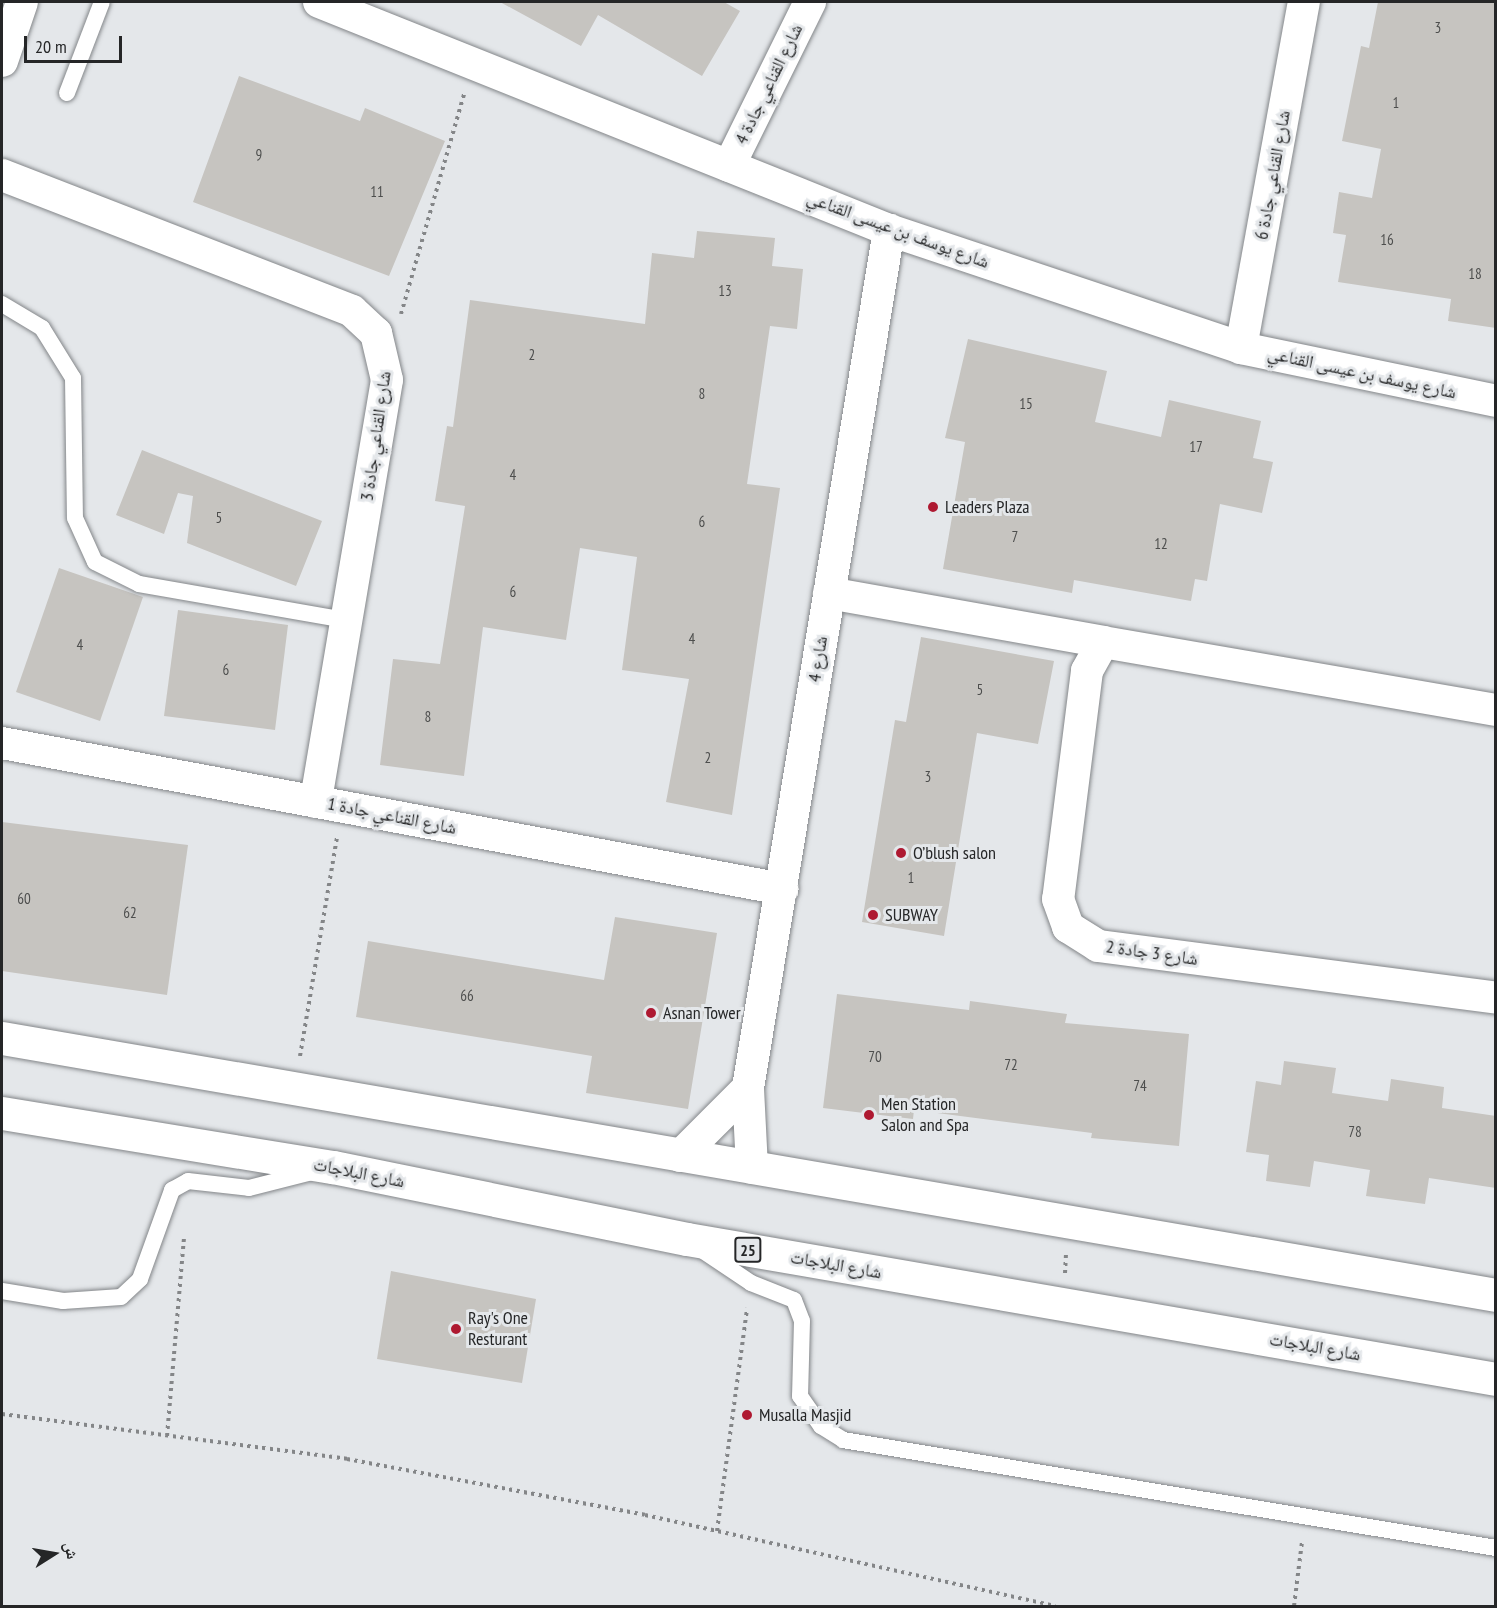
<!DOCTYPE html>
<html>
<head>
<meta charset="utf-8">
<style>
	body { margin:0 }
	#map { position:relative; width:1497px; height:1608px; overflow:hidden; background:#e4e7ea; font-family:"PT Sans Narrow","Noto Naskh Arabic",sans-serif }
	div>[style] { position:absolute }
	[style*='--x'] { left:calc(var(--x)*1px); top:calc(var(--y)*1px); width:calc(var(--w)*1px); rotate:calc(var(--a)*1deg) }
	.building>* { inset:0; background:#c6c4c0 }
	.path>* { height:4px; margin-top:-2px; transform-origin:0; background:repeating-linear-gradient(90deg,#848688 0 3px,transparent 0 7.5px) }
	.roads { filter:drop-shadow(0 0 2px #838689) drop-shadow(0 0 2px #838689) }
	.lane>* { height:16px; margin:-8px; padding:0 8px; transform-origin:8px; border-radius:8px; background:#fff }
	.street>* { height:32px; margin:-16px; padding:0 16px; transform-origin:16px; border-radius:16px; background:#fff }
	.primary>* { height:33px; margin:-16.5px; padding:0 16.5px; transform-origin:16.5px; border-radius:16.5px; background:#fff }
	.dots>* { width:16px; height:16px; translate:-50% -50%; box-sizing:border-box; border:3px solid #e4e7ea; border-radius:50% }
	span { translate:-50% -50%; white-space:nowrap; text-align:center; line-height:1.15; -webkit-text-stroke:6px #e4e7ea; paint-order:stroke }
	.number-label { font-size:15px; color:#4d4e4d }
	.number-label span { -webkit-text-stroke-width:0 }
	.shield-label span { padding:2px 4px; background:#e4e7ea; border:2px solid; border-radius:4px; -webkit-text-stroke-width:0 }
	.shield-label { font-size:16px; color:#252627; font-weight:700 }
	.street-label { font-size:18px; color:#252627 }
	.poi-label { font-size:18px; color:#252627 }
	.left { translate:0 -50%; text-align:left }
	.frame { position:absolute; inset:0; border:3px solid #252627; pointer-events:none }
	.north { position:absolute; left:24px; top:1524px; width:60px; height:60px; -webkit-text-stroke:4px #e4e7ea; paint-order:stroke; rotate:79deg; font-size:16px; font-weight:700; line-height:24px; text-align:center; color:#252627 }
	.north::after { content:''; display:block; margin:auto; width:21px; height:27px; background:#252627; clip-path:polygon(50% 0,100% 100%,50% 72%,0 100%) }
	.scale { position:absolute; left:24px; top:36px; width:98px; height:27px; box-sizing:border-box; border:3px solid #252627; border-top:0; padding-left:8px; font-size:18px; line-height:21px; white-space:nowrap; color:#252627; -webkit-text-stroke:4px #e4e7ea; paint-order:stroke }
</style>
</head>
<body>
<div id="map">
	<div class="building">
		<i style="clip-path:polygon(500px 2px,724px 2px,740px 11px,702px 76px,598px 15px,581px 46px)"></i>
		<i style="clip-path:polygon(1378px 2px,1496px 2px,1496px 328px,1448px 321px,1451px 299px,1338px 282px,1346px 235px,1333px 233px,1339px 192px,1372px 198px,1381px 149px,1342px 141px,1361px 46px,1369px 48px)"></i>
		<i style="clip-path:polygon(239px 76px,360px 121px,365px 108px,445px 141px,389px 276px,193px 202px)"></i>
		<i style="clip-path:polygon(697px 231px,775px 238px,772px 266px,803px 269px,797px 329px,770px 326px,747px 484px,780px 488px,732px 815px,666px 802px,689px 679px,622px 670px,637px 557px,580px 548px,566px 640px,483px 627px,464px 776px,380px 765px,393px 659px,440px 664px,465px 506px,435px 501px,447px 426px,453px 427px,470px 300px,645px 324px,652px 253px,694px 258px)"></i>
		<i style="clip-path:polygon(968px 339px,1107px 371px,1095px 422px,1161px 437px,1169px 400px,1261px 421px,1253px 458px,1273px 462px,1262px 513px,1220px 504px,1207px 581px,1195px 579px,1191px 601px,1074px 580px,1072px 593px,943px 569px,965px 442px,945px 438px)"></i>
		<i style="clip-path:polygon(142px 450px,322px 521px,296px 586px,187px 543px,193px 496px,178px 493px,164px 534px,116px 515px)"></i>
		<i style="clip-path:polygon(59px 568px,143px 597px,100px 721px,16px 692px)"></i>
		<i style="clip-path:polygon(178px 610px,288px 625px,275px 730px,164px 716px)"></i>
		<i style="clip-path:polygon(921px 637px,1054px 661px,1038px 744px,977px 733px,944px 936px,862px 922px,895px 720px,906px 722px)"></i>
		<i style="clip-path:polygon(2px 822px,188px 845px,167px 995px,2px 971px)"></i>
		<i style="clip-path:polygon(615px 917px,717px 933px,688px 1109px,586px 1093px,592px 1056px,356px 1017px,368px 941px,604px 980px)"></i>
		<i style="clip-path:polygon(837px 994px,969px 1010px,970px 1001px,1067px 1014px,1065px 1023px,1189px 1034px,1179px 1146px,1091px 1138px,1092px 1133px,914px 1110px,913px 1119px,823px 1108px)"></i>
		<i style="clip-path:polygon(1284px 1061px,1336px 1068px,1332px 1093px,1388px 1101px,1391px 1079px,1444px 1087px,1442px 1108px,1496px 1116px,1496px 1188px,1429px 1178px,1425px 1204px,1366px 1196px,1370px 1170px,1314px 1161px,1310px 1187px,1266px 1181px,1269px 1155px,1246px 1152px,1256px 1081px,1281px 1085px)"></i>
		<i style="clip-path:polygon(391px 1271px,536px 1299px,522px 1383px,377px 1359px)"></i>
	</div>
	<div class="path">
		<i style="--x:401;--y:314;--w:229;--a:-74"></i>
		<i style="--x:300;--y:1056;--w:221;--a:-80.4"></i>
		<i style="--x:1065;--y:1273;--w:19;--a:-87"></i>
		<i style="--x:2;--y:1414;--w:348;--a:7.4"></i>
		<i style="--x:347;--y:1459;--w:303;--a:10.6"></i>
		<i style="--x:645;--y:1515;--w:420;--a:12.5"></i>
		<i style="--x:167;--y:1436;--w:201;--a:-85.1"></i>
		<i style="--x:717;--y:1531;--w:225;--a:-82.3"></i>
		<i style="--x:1294;--y:1606;--w:64;--a:-82.9"></i>
	</div>
	<div class="roads">
		<div class="lane">
			<i style="--x:67;--y:93;--w:97;--a:-69"></i>
			<i style="--x:2;--y:304;--w:47;--a:31"></i>
			<i style="--x:42;--y:328;--w:59;--a:58.2"></i>
			<i style="--x:73;--y:378;--w:140;--a:89.2"></i>
			<i style="--x:75;--y:518;--w:48;--a:65.6"></i>
			<i style="--x:95;--y:562;--w:49;--a:26.6"></i>
			<i style="--x:139;--y:584;--w:210;--a:9.9"></i>
			<i style="--x:702;--y:1250;--w:59;--a:34"></i>
			<i style="--x:751;--y:1283;--w:46;--a:21.6"></i>
			<i style="--x:794;--y:1300;--w:22;--a:69"></i>
			<i style="--x:802;--y:1321;--w:75;--a:91.5"></i>
			<i style="--x:800;--y:1396;--w:37;--a:55"></i>
			<i style="--x:821;--y:1426;--w:26;--a:32"></i>
			<i style="--x:843;--y:1440;--w:662;--a:9.39"></i>
			<i style="--x:2;--y:1291;--w:62;--a:9.3"></i>
			<i style="--x:63;--y:1301;--w:58;--a:-3.9"></i>
			<i style="--x:121;--y:1297;--w:26;--a:-43"></i>
			<i style="--x:140;--y:1279;--w:95;--a:-70.2"></i>
			<i style="--x:172;--y:1190;--w:18;--a:-29"></i>
			<i style="--x:188;--y:1181;--w:61;--a:6.5"></i>
			<i style="--x:249;--y:1188;--w:65;--a:-14.3"></i>
		</div>
		<div class="street">
			<i style="--x:319;--y:2;--w:614;--a:21.8"></i>
			<i style="--x:889;--y:230;--w:371;--a:18.5"></i>
			<i style="--x:1241;--y:348;--w:260;--a:11.7"></i>
			<i style="--x:2;--y:61;--w:62;--a:-71.3"></i>
			<i style="--x:729;--y:166;--w:183;--a:-63.7"></i>
			<i style="--x:2;--y:175;--w:375;--a:21.2"></i>
			<i style="--x:352;--y:311;--w:33;--a:43"></i>
			<i style="--x:376;--y:333;--w:48;--a:76.8"></i>
			<i style="--x:387;--y:380;--w:428;--a:99.6"></i>
			<i style="--x:1241;--y:348;--w:352;--a:-79.7"></i>
			<i style="--x:829;--y:593;--w:278;--a:10.1"></i>
			<i style="--x:1496;--y:710;--w:399;--a:-170.2"></i>
			<i style="--x:1103;--y:642;--w:33;--a:119"></i>
			<i style="--x:1087;--y:671;--w:230;--a:97.2"></i>
			<i style="--x:1058;--y:899;--w:30;--a:70"></i>
			<i style="--x:1068;--y:927;--w:36;--a:32"></i>
			<i style="--x:1098;--y:946;--w:401;--a:7.4"></i>
			<i style="--x:2;--y:743;--w:794;--a:10.6"></i>
			<i style="--x:680;--y:1156;--w:96;--a:-45"></i>
			<i style="--x:752;--y:1168;--w:80;--a:-92.9"></i>
			<i style="--x:748;--y:1088;--w:870;--a:-80.67"></i>
		</div>
		<div class="primary">
			<i style="--x:2;--y:1038;--w:1516;--a:9.76"></i>
			<i style="--x:2;--y:1113;--w:335;--a:9.3"></i>
			<i style="--x:333;--y:1167;--w:361;--a:11.5"></i>
			<i style="--x:687;--y:1239;--w:821;--a:9.82"></i>
		</div>
	</div>
	<div class="dots">
		<i style="left:933px;top:507px;background:#ae1931"></i>
		<i style="left:901px;top:853px;background:#ae1931"></i>
		<i style="left:873px;top:915px;background:#ae1931"></i>
		<i style="left:651px;top:1013px;background:#ae1931"></i>
		<i style="left:869px;top:1115px;background:#ae1931"></i>
		<i style="left:456px;top:1329px;background:#ae1931"></i>
		<i style="left:747px;top:1415px;background:#ae1931"></i>
	</div>
	<div class="number-label">
		<span style="left:1438px;top:28px">3</span>
		<span style="left:1396px;top:103px">1</span>
		<span style="left:259px;top:155px">9</span>
		<span style="left:377px;top:192px">11</span>
		<span style="left:1387px;top:240px">16</span>
		<span style="left:1475px;top:274px">18</span>
		<span style="left:725px;top:291px">13</span>
		<span style="left:532px;top:355px">2</span>
		<span style="left:702px;top:394px">8</span>
		<span style="left:1026px;top:404px">15</span>
		<span style="left:1196px;top:447px">17</span>
		<span style="left:513px;top:475px">4</span>
		<span style="left:219px;top:518px">5</span>
		<span style="left:702px;top:522px">6</span>
		<span style="left:1015px;top:537px">7</span>
		<span style="left:1161px;top:544px">12</span>
		<span style="left:513px;top:592px">6</span>
		<span style="left:692px;top:639px">4</span>
		<span style="left:80px;top:645px">4</span>
		<span style="left:226px;top:670px">6</span>
		<span style="left:980px;top:690px">5</span>
		<span style="left:428px;top:717px">8</span>
		<span style="left:708px;top:758px">2</span>
		<span style="left:928px;top:777px">3</span>
		<span style="left:911px;top:878px">1</span>
		<span style="left:24px;top:899px">60</span>
		<span style="left:130px;top:913px">62</span>
		<span style="left:467px;top:996px">66</span>
		<span style="left:875px;top:1057px">70</span>
		<span style="left:1011px;top:1065px">72</span>
		<span style="left:1140px;top:1086px">74</span>
		<span style="left:1355px;top:1132px">78</span>
	</div>
	<div class="shield-label">
		<span style="left:748px;top:1250px">25</span>
	</div>
	<div class="street-label">
		<span style="left:769px;top:84px;rotate:-64deg">شارع القناعي جادة 4</span>
		<span style="left:1273px;top:175px;rotate:-80deg">شارع القناعي جادة 6</span>
		<span style="left:898px;top:230px;rotate:20deg">شارع يوسف بن عيسى القناعي</span>
		<span style="left:1362px;top:373px;rotate:12deg">شارع يوسف بن عيسى القناعي</span>
		<span style="left:376px;top:436px;rotate:-82deg">شارع القناعي جادة 3</span>
		<span style="left:818px;top:659px;rotate:-81deg">شارع 4</span>
		<span style="left:392px;top:816px;rotate:11deg">شارع القناعي جادة 1</span>
		<span style="left:1152px;top:953px;rotate:8deg">شارع 3 جادة 2</span>
		<span style="left:359px;top:1173px;rotate:11deg">شارع البلاجات</span>
		<span style="left:836px;top:1265px;rotate:10deg">شارع البلاجات</span>
		<span style="left:1315px;top:1347px;rotate:10deg">شارع البلاجات</span>
	</div>
	<div class="poi-label">
		<span class="left" style="left:945px;top:507px">Leaders Plaza</span>
		<span class="left" style="left:913px;top:853px">O’blush salon</span>
		<span class="left" style="left:885px;top:915px">SUBWAY</span>
		<span class="left" style="left:663px;top:1013px">Asnan Tower</span>
		<span class="left" style="left:881px;top:1115px">Men Station<br>Salon and Spa</span>
		<span class="left" style="left:468px;top:1329px">Ray's One<br>Resturant</span>
		<span class="left" style="left:759px;top:1415px">Musalla Masjid</span>
	</div>
	<div class="frame"></div>
	<div class="north">ش</div>
	<div class="scale">20 m</div>
</div>
</body>
</html>
